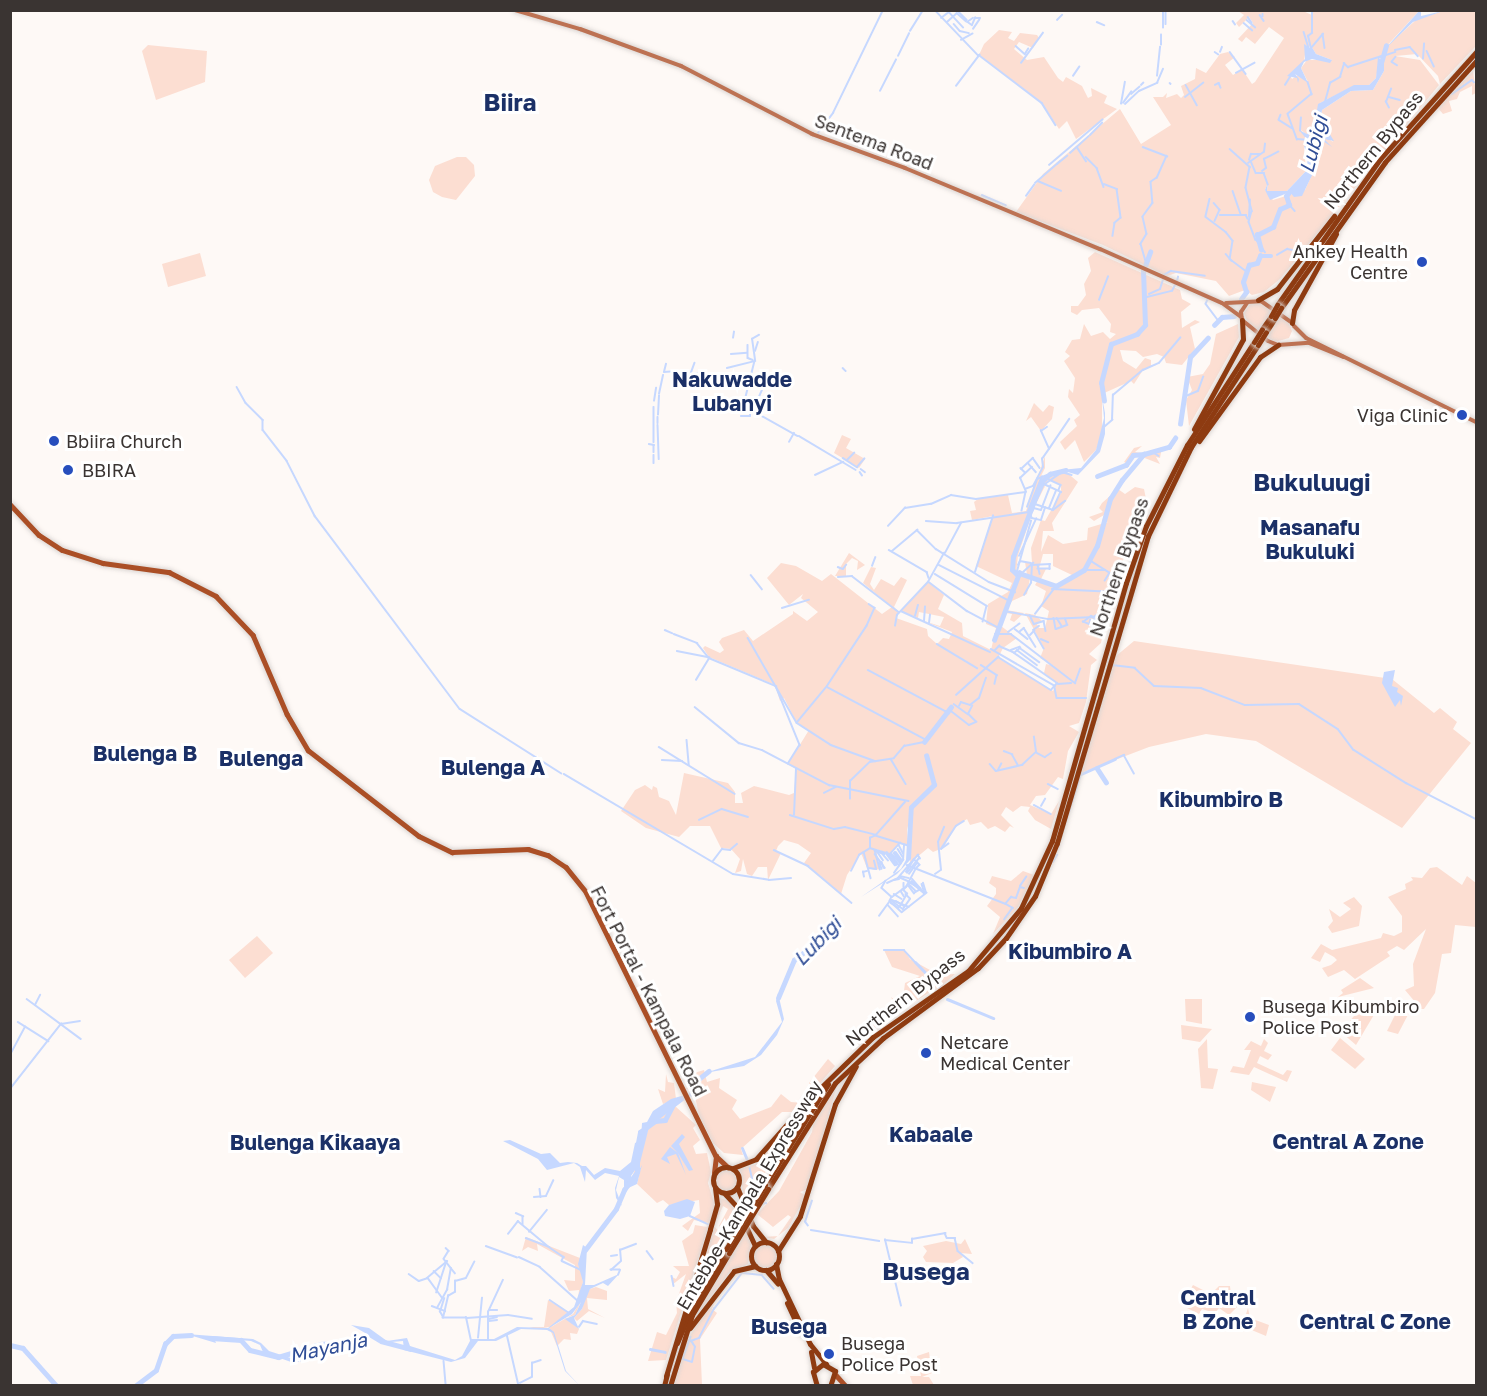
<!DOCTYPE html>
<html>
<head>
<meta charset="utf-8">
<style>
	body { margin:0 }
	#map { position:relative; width:1487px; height:1396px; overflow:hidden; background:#fef9f6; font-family:"Golos Text",sans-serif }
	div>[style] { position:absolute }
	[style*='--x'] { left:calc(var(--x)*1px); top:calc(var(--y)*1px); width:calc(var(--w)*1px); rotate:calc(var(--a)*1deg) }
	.green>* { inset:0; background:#fcded2 }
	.round { border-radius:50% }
	.water>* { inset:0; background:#c6d8ff }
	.stream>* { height:1.5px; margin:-0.75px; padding:0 0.75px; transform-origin:0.75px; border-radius:0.75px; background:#c6d8ff }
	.canal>* { height:3px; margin:-1.5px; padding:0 1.5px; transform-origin:1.5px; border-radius:1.5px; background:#c6d8ff }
	.river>* { height:4.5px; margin:-2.25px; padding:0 2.25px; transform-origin:2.25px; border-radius:2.25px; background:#c6d8ff }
	.roads { filter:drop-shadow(0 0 2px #dbd6d3) drop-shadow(0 0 2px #dbd6d3) }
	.secondary>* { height:4px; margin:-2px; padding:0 2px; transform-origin:2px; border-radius:2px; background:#bd7253 }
	.primary>* { height:4.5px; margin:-2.25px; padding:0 2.25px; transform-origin:2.25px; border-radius:2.25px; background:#ab4f26 }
	.highway>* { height:5px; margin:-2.5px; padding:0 2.5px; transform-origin:2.5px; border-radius:2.5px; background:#8e3b11 }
	.highway>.ring { margin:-2.5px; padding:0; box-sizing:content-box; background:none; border:5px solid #8e3b11; border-radius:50% }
	.bridges { filter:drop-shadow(0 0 2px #dbd6d3) drop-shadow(0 0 2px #dbd6d3) }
	.highway-bridge>* { height:5px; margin:-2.5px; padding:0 2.5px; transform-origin:2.5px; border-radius:2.5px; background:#8e3b11 }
	.dots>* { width:16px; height:16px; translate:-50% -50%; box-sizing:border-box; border:3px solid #fff; border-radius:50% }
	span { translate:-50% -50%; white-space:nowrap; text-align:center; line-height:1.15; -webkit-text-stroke:6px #fff; paint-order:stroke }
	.street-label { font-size:18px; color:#3a3432 }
	.poi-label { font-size:18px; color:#3a3432 }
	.right { translate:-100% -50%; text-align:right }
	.left { translate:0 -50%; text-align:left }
	.water-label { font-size:20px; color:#2f4d96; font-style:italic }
	.quarter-label { font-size:21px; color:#1b3067; font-weight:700 }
	.district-label { font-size:24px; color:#1b3067; font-weight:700 }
	.frame { position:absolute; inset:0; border:12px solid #3a3432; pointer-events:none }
</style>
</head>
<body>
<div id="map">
	<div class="green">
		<i style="clip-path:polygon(evenodd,1313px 10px,1419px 11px,1384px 49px,1416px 20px,1443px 11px,1476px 11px,1476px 46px,1440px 84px,1438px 76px,1417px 54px,1395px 56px,1420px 60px,1439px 85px,1280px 279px,1264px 292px,1252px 295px,1245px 290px,1229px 296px,1216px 281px,1176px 273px,1167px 276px,1103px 245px,1016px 212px,1043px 174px,1120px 109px,1141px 144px,1171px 125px,1153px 97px,1163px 97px,1167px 93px,1166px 98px,1177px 94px,1181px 98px,1184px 95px,1181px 86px,1195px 79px,1196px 68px,1206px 73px,1220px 54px,1228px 52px,1235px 57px,1225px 65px,1233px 75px,1242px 69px,1252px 84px,1255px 82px,1284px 38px,1269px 27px,1255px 44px,1246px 37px,1242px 42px,1238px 39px,1253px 23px,1249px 17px,1239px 27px,1236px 23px,1244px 15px,1238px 11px,1303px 11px,1312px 15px,1313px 10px,1311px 46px,1316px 54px,1332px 60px,1307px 60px,1301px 68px,1308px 82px,1298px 75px,1292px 79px,1290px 75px,1304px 61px,1306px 48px,1311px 46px,1313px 10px,1380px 57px,1384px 71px,1373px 90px,1351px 91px,1322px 110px,1319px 131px,1322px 133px,1325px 128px,1333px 142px,1326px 137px,1318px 145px,1316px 166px,1305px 190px,1273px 200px,1265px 190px,1268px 182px,1267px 191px,1287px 191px,1306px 171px,1304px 147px,1309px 147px,1309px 142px,1301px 130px,1312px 139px,1320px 103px,1350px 88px,1369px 85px,1376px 78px,1380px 57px)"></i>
		<i style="clip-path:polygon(999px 30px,1012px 32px,1008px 38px,1014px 41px,1020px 33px,1037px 35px,1039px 38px,1033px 48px,1019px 42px,1014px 49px,1027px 60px,1044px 57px,1058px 78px,1063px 82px,1066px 77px,1082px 86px,1088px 98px,1092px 96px,1091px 88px,1107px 96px,1104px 103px,1117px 109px,1076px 139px,1067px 121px,1059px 129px,1042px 103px,979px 55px,984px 44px)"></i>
		<i style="clip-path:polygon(148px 45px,207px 51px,205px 82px,156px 100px,142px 51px)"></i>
		<i style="clip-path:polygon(1473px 71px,1476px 93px,1472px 95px,1472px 86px,1460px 92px,1457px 99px,1449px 101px,1452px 111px,1443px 114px,1438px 108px)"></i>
		<i style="clip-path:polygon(457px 157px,466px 157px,474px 165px,475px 176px,456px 200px,442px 197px,433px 192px,429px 180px,435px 166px)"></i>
		<i style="clip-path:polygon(1095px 252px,1180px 290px,1182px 299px,1191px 304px,1181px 312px,1182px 328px,1195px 320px,1200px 322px,1190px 327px,1195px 349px,1182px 365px,1166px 363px,1164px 357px,1157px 354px,1143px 357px,1136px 351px,1120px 350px,1123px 361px,1136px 369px,1145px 358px,1151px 360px,1151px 365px,1156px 365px,1143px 370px,1134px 384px,1131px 381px,1102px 394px,1102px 434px,1096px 450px,1084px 462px,1075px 440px,1065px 450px,1060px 442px,1077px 426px,1074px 420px,1080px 415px,1068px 397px,1069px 389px,1073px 393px,1075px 378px,1064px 361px,1070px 356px,1065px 352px,1072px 340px,1080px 339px,1084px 324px,1091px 336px,1103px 332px,1110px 339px,1116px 334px,1110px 332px,1111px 324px,1099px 308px,1082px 310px,1077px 315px,1071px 312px,1071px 306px,1078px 306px,1086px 295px,1084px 284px,1091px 271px,1088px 258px)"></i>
		<i style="clip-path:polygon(200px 253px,206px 276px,168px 287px,162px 264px)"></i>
		<i style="clip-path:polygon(1250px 304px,1261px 304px,1288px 322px,1292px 331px,1289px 338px,1275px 342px,1248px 323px,1244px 313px)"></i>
		<i style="clip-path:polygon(1238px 324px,1239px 337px,1189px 426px,1186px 400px,1192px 390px,1187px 377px,1203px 374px,1210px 364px,1216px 334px)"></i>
		<i style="clip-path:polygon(1034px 403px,1043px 412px,1049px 405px,1054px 407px,1052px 419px,1041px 431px,1031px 417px,1026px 421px)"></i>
		<i style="clip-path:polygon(842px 435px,851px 439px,846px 448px,865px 459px,859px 468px,834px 453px)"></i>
		<i style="clip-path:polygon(1142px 446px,1135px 452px,1148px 454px,1162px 447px,1160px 458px,1156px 457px,1160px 464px,1137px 455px,1128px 464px,1124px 462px,1134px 448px)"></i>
		<i style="clip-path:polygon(evenodd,1045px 456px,1045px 468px,1041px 476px,1048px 480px,1034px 508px,1018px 555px,1015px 584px,1019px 573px,1027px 575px,1025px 562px,1032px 563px,1031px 548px,1041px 520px,1045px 521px,1061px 493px,1061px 485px,1048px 479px,1051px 477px,1065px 471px,1078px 482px,1052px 523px,1054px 531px,1043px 531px,1041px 552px,1048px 535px,1063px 544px,1087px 540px,1088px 528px,1108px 522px,1102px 521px,1104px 515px,1094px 521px,1089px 517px,1103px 512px,1099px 508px,1102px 503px,1118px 489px,1125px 494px,1135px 487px,1144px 489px,1146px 499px,1141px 503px,1139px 519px,1132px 522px,1135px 528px,1112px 590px,1101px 643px,1089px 654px,1097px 660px,1091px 665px,1086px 702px,1079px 723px,1069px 726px,1079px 732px,1068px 751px,1063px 779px,1058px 777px,1045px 795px,1036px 796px,1030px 805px,1051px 814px,1059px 801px,1051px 829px,1035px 820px,1028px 811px,1030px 807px,1021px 806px,1013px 812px,1006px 807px,1001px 815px,1014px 828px,1010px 826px,1005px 832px,995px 826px,988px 829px,981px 822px,970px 825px,967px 819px,956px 826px,943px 848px,933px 852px,928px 848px,910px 863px,911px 813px,907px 830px,909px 854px,908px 845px,900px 843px,890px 854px,876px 849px,880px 869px,875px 870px,867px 868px,861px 853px,847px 875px,841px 894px,804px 863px,811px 853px,798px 844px,784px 840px,778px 846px,776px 851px,781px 853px,768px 880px,767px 867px,758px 867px,752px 876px,747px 874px,743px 859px,741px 871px,735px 873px,740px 859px,731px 849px,721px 848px,710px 826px,690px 826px,679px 837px,646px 828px,621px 811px,635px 790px,645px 785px,652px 790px,653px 786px,657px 788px,659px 797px,669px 801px,676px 815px,684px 773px,728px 783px,735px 792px,735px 803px,743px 803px,741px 793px,754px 786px,789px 795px,794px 793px,796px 769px,788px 764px,809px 730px,797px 723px,784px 698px,780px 701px,775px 685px,709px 657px,703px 648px,705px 646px,720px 653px,724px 650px,719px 642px,722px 638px,744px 630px,753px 641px,793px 614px,793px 611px,807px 621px,818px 612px,801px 598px,803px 594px,789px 605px,767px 578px,781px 563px,796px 566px,822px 581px,831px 574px,882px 614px,892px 607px,863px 583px,871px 567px,876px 568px,870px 584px,874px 590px,881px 579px,894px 586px,901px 577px,907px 580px,894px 607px,899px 612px,896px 618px,927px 629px,928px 636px,937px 644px,943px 638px,949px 639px,952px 632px,924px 621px,940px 626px,944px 617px,919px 612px,918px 618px,901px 611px,928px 582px,944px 595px,938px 609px,962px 623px,963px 636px,991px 650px,996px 628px,986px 624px,988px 604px,1008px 592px,1012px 583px,976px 566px,993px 516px,972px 520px,970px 511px,976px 510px,974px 502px,978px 499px,1008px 495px,1012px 513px,1026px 511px,1045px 456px,1043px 554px,1053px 554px,1053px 566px,1072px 575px,1056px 586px,1040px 581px,1046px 569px,1039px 569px,1043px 554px,1045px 456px,1030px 578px,1038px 580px,1035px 585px,1046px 591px,1041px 606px,1049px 611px,1045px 628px,1039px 628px,1037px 624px,1042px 621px,1035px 615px,1025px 613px,1044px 648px,1040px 658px,1054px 666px,1046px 664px,1044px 673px,1057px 683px,1053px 691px,998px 658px,1003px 648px,1017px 638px,1001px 626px,1006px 613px,1012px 614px,1010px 620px,1014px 622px,1024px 613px,1006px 610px,1012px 601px,1027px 594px,1030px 578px)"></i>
		<i style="clip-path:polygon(849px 553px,865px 565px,857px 570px,858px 561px,852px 558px,846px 564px,846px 576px,835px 576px)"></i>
		<i style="clip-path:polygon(1134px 641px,1392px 679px,1434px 713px,1440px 708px,1457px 722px,1453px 729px,1471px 743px,1402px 828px,1256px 741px,1206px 734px,1149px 747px,1081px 773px,1116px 656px)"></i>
		<i style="clip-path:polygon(1437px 867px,1462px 885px,1467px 876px,1476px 883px,1476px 927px,1455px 925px,1451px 953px,1442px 954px,1435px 993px,1424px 1009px,1421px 1009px,1405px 990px,1414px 986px,1413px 964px,1426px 929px,1404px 950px,1397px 946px,1387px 952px,1390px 956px,1355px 979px,1344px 970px,1328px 977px,1322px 968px,1331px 965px,1337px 960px,1334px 957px,1325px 952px,1320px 962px,1311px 958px,1321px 944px,1332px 950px,1381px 938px,1383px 933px,1394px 936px,1402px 932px,1402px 916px,1388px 897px,1406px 889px,1405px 884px,1413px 880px,1411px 877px,1422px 878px,1430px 868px)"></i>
		<i style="clip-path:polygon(1023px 871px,1034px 875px,1018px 907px,993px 934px,1000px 917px,987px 906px,996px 894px,996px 888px,989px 883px,992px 876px,1011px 881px)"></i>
		<i style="clip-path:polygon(1354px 897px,1362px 906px,1359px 926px,1332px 933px,1328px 927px,1333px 921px,1329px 909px,1340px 917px,1351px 909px,1343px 903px)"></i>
		<i style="clip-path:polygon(257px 936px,273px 953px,245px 978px,229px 960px)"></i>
		<i style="clip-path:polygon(884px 950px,904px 950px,910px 959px,939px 975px,955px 974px,944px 984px,941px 993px,936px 988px,870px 1031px,858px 1026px,876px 1024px,895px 1005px,891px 997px,902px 1006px,905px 983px,920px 976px,892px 967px)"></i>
		<i style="clip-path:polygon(1360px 978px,1374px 988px,1338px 997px,1343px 993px,1341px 990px)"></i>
		<i style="clip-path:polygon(1185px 999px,1202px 999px,1202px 1024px,1186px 1021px)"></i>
		<i style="clip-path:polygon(1401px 1003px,1412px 1007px,1398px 1034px,1387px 1031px)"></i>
		<i style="clip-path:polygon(1363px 1005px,1375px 1013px,1356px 1045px,1341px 1032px)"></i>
		<i style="clip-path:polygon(1181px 1025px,1212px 1029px,1200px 1042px,1182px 1039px)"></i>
		<i style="clip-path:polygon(1340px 1038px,1365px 1059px,1355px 1069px,1331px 1050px)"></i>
		<i style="clip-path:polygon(1207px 1039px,1208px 1068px,1218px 1069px,1213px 1089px,1201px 1088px,1198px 1049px)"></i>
		<i style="clip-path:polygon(1264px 1039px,1268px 1043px,1264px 1051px,1272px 1055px,1268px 1060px,1260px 1056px,1257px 1063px,1283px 1075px,1287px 1070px,1292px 1071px,1287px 1082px,1254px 1067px,1249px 1075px,1230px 1072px,1233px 1066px,1244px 1068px,1251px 1050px,1244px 1050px,1251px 1041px,1261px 1046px)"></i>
		<i style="clip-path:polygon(828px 1059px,835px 1066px,814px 1090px,809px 1083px)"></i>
		<i style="clip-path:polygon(704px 1070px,707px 1082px,720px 1078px,719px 1088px,737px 1100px,732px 1109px,740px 1119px,771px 1107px,781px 1094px,791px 1102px,802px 1103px,792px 1112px,782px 1112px,741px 1149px,743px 1155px,724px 1153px,713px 1143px,699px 1115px,694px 1092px,685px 1088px,690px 1087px,688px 1075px)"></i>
		<i style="clip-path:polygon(666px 1074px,668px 1082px,674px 1083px,676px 1099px,663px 1104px,658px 1089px,665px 1092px)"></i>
		<i style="clip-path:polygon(1252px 1082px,1276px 1087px,1270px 1102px,1251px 1090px)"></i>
		<i style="clip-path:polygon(836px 1089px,808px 1189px,800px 1192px,806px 1196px,788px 1228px,774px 1239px,764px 1237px,778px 1236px,791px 1217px,788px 1215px,773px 1227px,757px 1214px,779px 1191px,812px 1132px,814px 1119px)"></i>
		<i style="clip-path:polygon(809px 1105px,767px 1169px,751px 1202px,748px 1195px,744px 1201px,740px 1169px,756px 1164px)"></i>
		<i style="clip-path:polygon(675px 1106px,696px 1125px,693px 1128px,700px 1140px,693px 1146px,696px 1154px,707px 1153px,711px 1172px,708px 1183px,715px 1206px,666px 1360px,648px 1361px,657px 1332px,666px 1335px,677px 1313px,676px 1302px,686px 1274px,672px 1285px,672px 1277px,676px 1279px,680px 1272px,673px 1266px,689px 1266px,682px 1241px,693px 1233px,695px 1225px,707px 1227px,709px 1223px,694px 1220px,688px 1231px,682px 1226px,700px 1213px,699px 1200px,669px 1205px,663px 1200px,657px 1203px,637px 1184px,641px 1167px,631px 1181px,649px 1127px)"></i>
		<i class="round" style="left:714px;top:1169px;width:24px;height:24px"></i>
		<i style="clip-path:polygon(720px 1198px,729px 1201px,741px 1221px,729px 1240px,719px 1226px,728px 1209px,723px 1206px,714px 1226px,728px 1242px,720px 1247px,723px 1250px,684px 1320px)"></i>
		<i style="clip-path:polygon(746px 1231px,751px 1243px,748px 1264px,729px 1273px,694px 1318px)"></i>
		<i style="clip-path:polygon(526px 1237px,580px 1258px,583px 1282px,578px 1300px,579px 1290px,569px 1291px,564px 1280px,575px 1281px,575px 1265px,537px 1244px,538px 1251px,528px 1247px,522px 1251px)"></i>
		<i style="clip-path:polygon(965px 1239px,972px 1254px,960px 1253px,963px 1257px,953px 1263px,926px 1262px,923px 1257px,927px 1251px,923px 1246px,946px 1241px,961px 1244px)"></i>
		<i class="round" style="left:754px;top:1244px;width:24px;height:24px"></i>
		<i style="clip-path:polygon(1193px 1285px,1211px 1294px,1219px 1286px,1230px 1286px,1231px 1295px,1240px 1304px,1229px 1315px,1219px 1308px,1215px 1313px,1202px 1309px,1199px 1314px,1181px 1305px)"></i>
		<i style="clip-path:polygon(726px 1286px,716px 1299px,712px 1309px,717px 1313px,700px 1339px,702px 1385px,674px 1386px,687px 1341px,703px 1314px)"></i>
		<i style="clip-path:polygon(596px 1287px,607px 1291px,607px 1300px,587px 1298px,588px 1309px,605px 1318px,589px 1311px,577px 1321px,574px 1318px,582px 1309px,585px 1296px,590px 1289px)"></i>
		<i style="clip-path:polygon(582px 1299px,575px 1315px,566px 1318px,579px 1329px,577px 1334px,570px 1333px,571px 1340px,564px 1339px,557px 1346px,549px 1327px,537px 1329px,529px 1327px,544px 1327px,548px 1300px,568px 1312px,551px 1327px,573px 1314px)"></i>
		<i style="clip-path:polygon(1248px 1308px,1250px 1318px,1269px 1325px,1266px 1336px,1242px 1326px)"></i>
		<i style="clip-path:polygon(929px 1352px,932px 1373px,922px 1377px,929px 1377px,934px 1385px,913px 1385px,910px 1376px,921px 1376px,917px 1356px)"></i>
	</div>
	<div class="water">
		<i style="clip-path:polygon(1419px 11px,1421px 12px,1421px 16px,1443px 11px,1413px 22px,1384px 50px)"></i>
		<i style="clip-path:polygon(1304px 44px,1310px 48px,1310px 44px,1316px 54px,1332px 60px,1330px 63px,1312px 59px,1304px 62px,1301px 68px,1308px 83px,1295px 74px,1299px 79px,1298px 83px,1297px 78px,1287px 76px,1305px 59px)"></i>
		<i style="clip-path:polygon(1378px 57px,1384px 63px,1384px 71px,1373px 90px,1351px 91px,1322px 110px,1319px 131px,1322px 133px,1326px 128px,1334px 141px,1324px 139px,1332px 147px,1323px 141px,1318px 145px,1316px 167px,1302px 196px,1294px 197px,1290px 192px,1270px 200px,1265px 190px,1268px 182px,1267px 191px,1287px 191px,1306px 171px,1308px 158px,1304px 146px,1309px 147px,1309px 142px,1299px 130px,1307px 134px,1311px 131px,1309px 136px,1312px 139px,1318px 104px,1354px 85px,1369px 85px,1376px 78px)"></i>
		<i style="clip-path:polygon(1102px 397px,1105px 413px,1105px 434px,1100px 452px,1078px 475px,1061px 470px,1081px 468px,1096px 450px,1104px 418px)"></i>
		<i style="clip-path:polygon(1395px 670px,1392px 686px,1398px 688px,1397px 692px,1403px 696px,1401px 706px,1400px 700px,1395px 707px,1382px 683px,1384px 672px)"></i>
		<i style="clip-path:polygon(914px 803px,911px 859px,897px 874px,861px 897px,901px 869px,906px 860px,909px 807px)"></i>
		<i style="clip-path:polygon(778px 993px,784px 1019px,777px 1035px,761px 1055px,744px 1066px,705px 1073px,755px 1057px,782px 1022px,776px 1001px)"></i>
		<i style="clip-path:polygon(695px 1092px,649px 1127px,640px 1163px,631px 1176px,633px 1180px,642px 1165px,637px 1184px,624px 1190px,624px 1180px,619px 1177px,616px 1190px,622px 1206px,616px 1198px,615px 1188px,619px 1176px,605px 1173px,595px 1180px,586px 1170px,585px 1182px,580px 1167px,574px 1163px,547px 1170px,538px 1159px,503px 1141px,510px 1140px,541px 1154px,550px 1153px,560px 1163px,568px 1162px,577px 1163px,582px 1166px,586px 1166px,594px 1175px,605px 1168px,620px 1171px,631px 1162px,635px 1143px,641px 1140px,642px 1123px,647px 1122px,653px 1111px,671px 1099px)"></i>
		<i style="clip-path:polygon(682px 1134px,685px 1137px,679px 1144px,693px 1170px,689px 1171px,678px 1153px,686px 1175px,676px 1154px,667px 1157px,670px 1164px,661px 1159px,670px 1147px,678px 1153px,671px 1146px)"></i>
		<i style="clip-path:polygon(687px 1199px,695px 1202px,690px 1216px,680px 1219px,665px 1216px,664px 1211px,669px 1205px)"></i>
		<i style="clip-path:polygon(583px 1245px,587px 1248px,585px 1285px,594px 1285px,619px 1274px,608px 1286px,603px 1283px,590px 1289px,582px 1309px,574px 1318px,579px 1329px,565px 1319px,575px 1315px,581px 1302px,572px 1314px,549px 1328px,554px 1332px,566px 1371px,579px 1385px,565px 1371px,553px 1333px,547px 1330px,521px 1329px,496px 1341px,478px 1341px,465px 1358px,451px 1362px,404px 1350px,403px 1341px,379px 1343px,369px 1337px,339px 1346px,315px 1345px,306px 1361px,291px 1362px,263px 1352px,260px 1345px,251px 1341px,214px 1338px,216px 1343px,186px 1334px,253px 1339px,261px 1343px,269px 1351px,297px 1360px,306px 1355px,315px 1343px,336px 1344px,367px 1334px,351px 1325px,369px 1328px,387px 1341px,407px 1338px,410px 1346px,455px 1360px,462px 1356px,471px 1339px,494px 1339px,517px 1327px,548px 1328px,574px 1307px,583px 1282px,578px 1264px)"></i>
	</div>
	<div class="stream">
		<i style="--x:935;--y:10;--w:62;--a:46.3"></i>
		<i style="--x:1035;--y:11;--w:1;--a:-45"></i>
		<i style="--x:1166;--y:11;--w:13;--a:90"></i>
		<i style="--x:959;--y:12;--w:11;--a:45"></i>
		<i style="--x:1263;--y:14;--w:2;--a:90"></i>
		<i style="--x:1260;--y:15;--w:7;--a:56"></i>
		<i style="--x:1248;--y:17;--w:7;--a:56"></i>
		<i style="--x:941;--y:18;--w:10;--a:-37"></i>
		<i style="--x:949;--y:12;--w:21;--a:47"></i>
		<i style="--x:1057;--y:20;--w:7;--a:-45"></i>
		<i style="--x:1247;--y:20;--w:11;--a:41"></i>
		<i style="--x:1233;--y:21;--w:4;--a:56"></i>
		<i style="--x:947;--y:22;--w:13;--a:-42"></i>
		<i style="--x:957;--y:13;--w:12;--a:42"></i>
		<i style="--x:967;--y:22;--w:7;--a:-34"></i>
		<i style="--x:968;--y:22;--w:5;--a:37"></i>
		<i style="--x:972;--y:25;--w:8;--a:-67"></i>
		<i style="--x:975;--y:18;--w:5;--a:0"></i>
		<i style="--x:1097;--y:22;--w:8;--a:23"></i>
		<i style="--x:1244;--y:23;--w:11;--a:41"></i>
		<i style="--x:954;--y:24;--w:9;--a:49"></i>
		<i style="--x:960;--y:31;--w:9;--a:13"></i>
		<i style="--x:1163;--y:28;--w:16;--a:-90"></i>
		<i style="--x:973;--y:29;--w:11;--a:-56"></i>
		<i style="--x:910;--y:31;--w:25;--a:-58"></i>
		<i style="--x:1304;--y:32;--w:17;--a:73"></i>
		<i style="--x:961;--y:40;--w:13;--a:-29"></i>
		<i style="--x:1161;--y:45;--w:10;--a:-90"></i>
		<i style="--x:1016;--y:46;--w:12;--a:42"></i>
		<i style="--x:1025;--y:54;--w:6;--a:-59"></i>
		<i style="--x:1312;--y:47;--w:17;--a:-50"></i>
		<i style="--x:1323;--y:34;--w:14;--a:82"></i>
		<i style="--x:1311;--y:49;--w:13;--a:-103"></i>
		<i style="--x:1308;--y:36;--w:5;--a:-37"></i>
		<i style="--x:1312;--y:33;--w:20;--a:-90"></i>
		<i style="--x:1395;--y:50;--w:15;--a:-11"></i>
		<i style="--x:1410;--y:47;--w:12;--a:48"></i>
		<i style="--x:1427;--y:51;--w:17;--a:65"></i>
		<i style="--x:1215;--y:52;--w:4;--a:34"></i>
		<i style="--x:1220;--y:52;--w:5;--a:-68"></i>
		<i style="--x:1230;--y:52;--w:27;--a:54"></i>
		<i style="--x:898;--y:56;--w:25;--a:-64"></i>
		<i style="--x:1380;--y:57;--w:16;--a:-18"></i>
		<i style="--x:1396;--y:57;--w:6;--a:129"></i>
		<i style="--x:1392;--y:62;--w:6;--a:31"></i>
		<i style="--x:1423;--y:59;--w:15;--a:-86"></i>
		<i style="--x:1021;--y:63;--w:37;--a:-54"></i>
		<i style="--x:1344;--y:63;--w:6;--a:45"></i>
		<i style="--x:1348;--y:67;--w:35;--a:-18"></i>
		<i style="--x:1236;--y:73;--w:21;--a:-29"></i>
		<i style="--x:1073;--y:76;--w:11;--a:-56"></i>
		<i style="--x:1157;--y:76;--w:29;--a:-84"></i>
		<i style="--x:1308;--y:82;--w:13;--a:72"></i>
		<i style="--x:1312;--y:94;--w:31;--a:140"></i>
		<i style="--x:1288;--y:114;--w:27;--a:70"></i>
		<i style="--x:1297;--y:139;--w:12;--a:5"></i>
		<i style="--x:1170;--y:83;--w:1;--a:45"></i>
		<i style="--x:1141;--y:85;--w:3;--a:-45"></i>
		<i style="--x:1186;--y:85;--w:23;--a:61"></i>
		<i style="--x:1215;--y:85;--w:4;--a:-27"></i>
		<i style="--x:1219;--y:83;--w:5;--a:68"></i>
		<i style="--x:1285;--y:85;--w:9;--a:-58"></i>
		<i style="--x:956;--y:86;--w:39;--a:-53"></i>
		<i style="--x:979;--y:55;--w:79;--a:37.3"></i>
		<i style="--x:1042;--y:103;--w:26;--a:58"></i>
		<i style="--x:880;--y:91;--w:35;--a:-63"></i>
		<i style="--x:1131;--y:94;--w:11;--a:-41"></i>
		<i style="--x:1452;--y:94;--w:24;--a:-35"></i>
		<i style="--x:1472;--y:80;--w:3;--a:45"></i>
		<i style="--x:1185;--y:97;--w:23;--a:-38"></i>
		<i style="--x:1389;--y:97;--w:11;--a:15"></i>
		<i style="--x:1325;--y:102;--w:20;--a:-75"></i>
		<i style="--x:1330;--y:83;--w:12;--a:-31"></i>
		<i style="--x:1340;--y:77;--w:14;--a:-73"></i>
		<i style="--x:1123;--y:103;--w:14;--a:-54"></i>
		<i style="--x:1121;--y:104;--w:22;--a:-80"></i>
		<i style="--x:1125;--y:104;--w:19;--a:-43"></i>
		<i style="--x:1139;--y:91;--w:20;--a:-24"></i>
		<i style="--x:1157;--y:83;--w:15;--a:-67"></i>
		<i style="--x:1389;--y:108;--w:7;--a:-117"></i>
		<i style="--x:1386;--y:102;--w:14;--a:-69"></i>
		<i style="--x:1281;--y:115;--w:5;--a:112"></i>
		<i style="--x:1279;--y:120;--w:15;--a:32"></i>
		<i style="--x:1300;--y:131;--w:13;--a:-86"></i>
		<i style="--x:818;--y:133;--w:25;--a:-53"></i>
		<i style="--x:833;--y:113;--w:114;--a:-64.1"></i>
		<i style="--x:1090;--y:135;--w:17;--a:-45"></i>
		<i style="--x:1077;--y:147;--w:17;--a:57"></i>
		<i style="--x:1143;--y:147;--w:26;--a:21"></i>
		<i style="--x:1167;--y:156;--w:24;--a:114"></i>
		<i style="--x:1157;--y:178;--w:7;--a:146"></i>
		<i style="--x:1151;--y:182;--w:21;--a:85"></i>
		<i style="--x:1153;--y:203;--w:17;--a:126"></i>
		<i style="--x:1143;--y:217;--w:17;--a:77"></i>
		<i style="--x:1147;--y:234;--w:12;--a:121"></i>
		<i style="--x:1141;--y:244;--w:19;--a:74"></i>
		<i style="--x:1230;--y:149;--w:27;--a:42"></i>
		<i style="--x:1250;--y:167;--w:21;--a:101"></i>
		<i style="--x:1246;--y:188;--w:24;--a:75"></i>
		<i style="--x:1252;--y:211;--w:11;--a:105"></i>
		<i style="--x:1249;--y:222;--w:19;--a:69"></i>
		<i style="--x:1070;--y:153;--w:25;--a:-42"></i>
		<i style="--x:1086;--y:157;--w:16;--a:45"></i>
		<i style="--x:1097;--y:168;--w:20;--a:70"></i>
		<i style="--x:1249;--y:160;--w:6;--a:-72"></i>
		<i style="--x:1251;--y:154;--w:9;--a:0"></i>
		<i style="--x:1251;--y:161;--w:13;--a:67"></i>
		<i style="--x:1256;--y:173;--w:8;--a:0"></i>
		<i style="--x:1264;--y:173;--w:12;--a:70"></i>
		<i style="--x:1248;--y:163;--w:19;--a:-35"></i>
		<i style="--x:1264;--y:152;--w:8;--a:-83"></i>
		<i style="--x:1057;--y:164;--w:13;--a:-39"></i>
		<i style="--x:1049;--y:165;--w:70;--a:-40.3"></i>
		<i style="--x:1262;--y:171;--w:5;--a:-37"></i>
		<i style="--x:1266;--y:168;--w:9;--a:-103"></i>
		<i style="--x:1264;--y:159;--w:16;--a:-27"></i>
		<i style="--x:1038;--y:181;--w:25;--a:23"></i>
		<i style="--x:1035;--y:183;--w:33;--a:-41"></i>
		<i style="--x:1104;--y:184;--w:14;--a:21"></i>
		<i style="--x:1117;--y:189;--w:29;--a:82"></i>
		<i style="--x:1121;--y:218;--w:8;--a:140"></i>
		<i style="--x:1115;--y:223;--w:13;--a:99"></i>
		<i style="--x:1233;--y:191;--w:24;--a:71"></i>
		<i style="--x:982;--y:195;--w:26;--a:23"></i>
		<i style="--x:1026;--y:196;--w:14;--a:-54"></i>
		<i style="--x:1210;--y:199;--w:18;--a:103"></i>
		<i style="--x:1206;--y:217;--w:25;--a:37"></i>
		<i style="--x:1226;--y:232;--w:11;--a:52"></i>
		<i style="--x:1233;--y:241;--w:18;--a:99"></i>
		<i style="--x:1230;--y:259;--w:20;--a:37"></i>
		<i style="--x:1214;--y:203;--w:9;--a:49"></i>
		<i style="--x:1220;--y:210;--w:12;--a:114"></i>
		<i style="--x:1289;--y:204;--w:9;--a:49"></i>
		<i style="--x:1220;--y:215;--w:26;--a:0"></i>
		<i style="--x:1246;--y:215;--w:4;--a:63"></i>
		<i style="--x:1249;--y:217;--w:17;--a:-87"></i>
		<i style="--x:1256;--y:239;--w:16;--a:55"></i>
		<i style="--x:1226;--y:254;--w:9;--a:49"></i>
		<i style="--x:1277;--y:255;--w:12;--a:-31"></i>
		<i style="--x:1287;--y:249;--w:12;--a:9"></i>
		<i style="--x:1164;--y:275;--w:8;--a:-30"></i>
		<i style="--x:1171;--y:271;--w:34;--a:8"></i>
		<i style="--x:1177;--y:281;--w:4;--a:-76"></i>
		<i style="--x:1149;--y:294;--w:12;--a:-24"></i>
		<i style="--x:1160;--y:289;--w:9;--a:-72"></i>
		<i style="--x:1143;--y:298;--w:30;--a:-14"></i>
		<i style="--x:1172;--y:291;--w:7;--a:-63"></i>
		<i style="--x:1099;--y:300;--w:25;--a:-69"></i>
		<i style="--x:1208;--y:300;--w:4;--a:117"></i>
		<i style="--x:1206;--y:304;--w:20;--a:53"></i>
		<i style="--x:733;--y:338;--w:6;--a:-81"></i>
		<i style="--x:748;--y:345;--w:13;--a:90"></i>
		<i style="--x:748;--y:358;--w:5;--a:22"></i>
		<i style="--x:755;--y:351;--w:9;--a:-72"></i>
		<i style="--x:731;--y:354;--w:16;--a:-4"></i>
		<i style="--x:755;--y:360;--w:21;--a:-98"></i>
		<i style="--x:752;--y:339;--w:8;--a:-30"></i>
		<i style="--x:695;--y:363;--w:12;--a:110"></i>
		<i style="--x:691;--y:374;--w:11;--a:-5"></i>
		<i style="--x:727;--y:368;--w:29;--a:-14"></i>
		<i style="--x:755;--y:361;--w:41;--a:104"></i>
		<i style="--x:843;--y:368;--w:4;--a:45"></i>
		<i style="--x:664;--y:372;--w:13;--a:-4"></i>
		<i style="--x:664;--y:372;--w:8;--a:-76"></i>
		<i style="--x:684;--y:373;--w:5;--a:11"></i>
		<i style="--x:237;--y:387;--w:18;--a:61"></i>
		<i style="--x:246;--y:403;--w:24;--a:45"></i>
		<i style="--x:263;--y:420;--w:10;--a:90"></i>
		<i style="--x:263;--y:430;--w:39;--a:52"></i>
		<i style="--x:287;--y:461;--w:62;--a:63"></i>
		<i style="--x:315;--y:516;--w:241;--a:53.1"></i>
		<i style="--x:460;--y:709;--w:120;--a:32.4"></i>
		<i style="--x:763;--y:389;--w:24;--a:114"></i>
		<i style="--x:753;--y:411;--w:51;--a:29.1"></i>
		<i style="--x:659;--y:394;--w:19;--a:-78"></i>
		<i style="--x:1186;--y:396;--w:13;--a:-23"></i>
		<i style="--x:1198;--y:391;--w:15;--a:-70"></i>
		<i style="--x:743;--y:400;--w:13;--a:32"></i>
		<i style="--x:654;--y:401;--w:13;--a:-81"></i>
		<i style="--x:654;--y:407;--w:35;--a:90"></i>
		<i style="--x:658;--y:415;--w:19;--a:-87"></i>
		<i style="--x:741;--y:416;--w:9;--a:0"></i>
		<i style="--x:750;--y:416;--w:11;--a:-90"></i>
		<i style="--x:658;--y:417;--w:6;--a:90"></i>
		<i style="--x:658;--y:425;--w:34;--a:88"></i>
		<i style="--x:1104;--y:427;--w:11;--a:-41"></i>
		<i style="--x:1112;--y:420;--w:25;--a:-88"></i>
		<i style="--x:1113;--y:395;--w:39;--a:-40"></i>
		<i style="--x:1143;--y:370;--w:17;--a:-24"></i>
		<i style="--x:1159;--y:363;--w:33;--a:-50"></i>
		<i style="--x:799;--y:436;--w:66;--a:30.8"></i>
		<i style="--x:789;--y:442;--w:10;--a:-61"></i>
		<i style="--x:649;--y:444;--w:5;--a:11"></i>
		<i style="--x:654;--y:445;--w:7;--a:90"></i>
		<i style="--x:1049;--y:449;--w:36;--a:-56"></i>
		<i style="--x:1151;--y:451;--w:9;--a:32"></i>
		<i style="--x:654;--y:455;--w:8;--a:90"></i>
		<i style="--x:843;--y:458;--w:17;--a:33"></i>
		<i style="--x:857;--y:467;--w:11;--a:-49"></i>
		<i style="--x:847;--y:460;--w:10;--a:-45"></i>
		<i style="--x:1028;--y:463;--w:12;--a:48"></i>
		<i style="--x:861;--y:469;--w:5;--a:37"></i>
		<i style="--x:860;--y:472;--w:4;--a:56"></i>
		<i style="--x:1025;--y:473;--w:6;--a:-135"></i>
		<i style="--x:1021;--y:469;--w:16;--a:-43"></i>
		<i style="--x:1033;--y:458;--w:12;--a:55"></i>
		<i style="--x:815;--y:475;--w:31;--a:-25"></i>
		<i style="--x:1048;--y:479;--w:14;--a:25"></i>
		<i style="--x:1061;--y:485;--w:5;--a:112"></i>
		<i style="--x:1045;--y:484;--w:21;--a:-35"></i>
		<i style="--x:1062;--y:472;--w:10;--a:17"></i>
		<i style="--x:1025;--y:489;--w:9;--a:-21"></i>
		<i style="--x:1033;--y:486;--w:21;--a:-62"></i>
		<i style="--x:1043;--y:467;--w:8;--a:-97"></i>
		<i style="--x:1042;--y:459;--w:12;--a:-55"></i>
		<i style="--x:1049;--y:449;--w:20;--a:-114"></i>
		<i style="--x:1041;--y:431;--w:7;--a:-34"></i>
		<i style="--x:1026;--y:492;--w:15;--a:-113"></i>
		<i style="--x:1020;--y:478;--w:16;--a:-43"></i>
		<i style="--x:1035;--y:504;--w:22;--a:-66"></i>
		<i style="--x:1044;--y:484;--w:19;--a:25"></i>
		<i style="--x:1061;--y:492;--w:20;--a:114"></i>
		<i style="--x:1027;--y:507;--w:30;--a:-70"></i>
		<i style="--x:1037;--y:479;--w:14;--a:-21"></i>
		<i style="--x:1032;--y:508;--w:5;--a:-53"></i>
		<i style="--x:1035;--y:504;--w:19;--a:18"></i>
		<i style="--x:1053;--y:510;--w:15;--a:-37"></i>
		<i style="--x:1049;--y:508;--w:18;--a:-68"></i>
		<i style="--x:1028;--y:511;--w:37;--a:-68"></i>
		<i style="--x:1030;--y:511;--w:7;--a:74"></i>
		<i style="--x:1032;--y:518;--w:9;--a:13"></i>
		<i style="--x:1041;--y:520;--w:13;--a:-72"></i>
		<i style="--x:1032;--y:512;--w:4;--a:-63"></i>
		<i style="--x:1034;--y:508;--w:7;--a:16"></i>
		<i style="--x:1041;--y:510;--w:26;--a:-69"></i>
		<i style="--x:926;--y:521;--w:31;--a:4"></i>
		<i style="--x:957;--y:523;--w:74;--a:-8.6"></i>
		<i style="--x:888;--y:526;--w:25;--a:-47"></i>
		<i style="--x:905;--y:508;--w:26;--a:-9"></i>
		<i style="--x:931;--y:504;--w:22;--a:-24"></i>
		<i style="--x:951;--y:495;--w:25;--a:9"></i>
		<i style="--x:976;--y:499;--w:50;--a:-8"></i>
		<i style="--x:1026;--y:492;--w:19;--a:102"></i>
		<i style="--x:889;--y:550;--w:44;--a:30.1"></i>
		<i style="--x:927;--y:572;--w:6;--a:72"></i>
		<i style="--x:892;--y:551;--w:33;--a:-40"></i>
		<i style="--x:917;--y:530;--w:27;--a:45"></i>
		<i style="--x:936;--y:549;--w:62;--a:31.9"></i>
		<i style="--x:989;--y:582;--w:28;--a:21"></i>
		<i style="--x:945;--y:553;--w:34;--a:-62"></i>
		<i style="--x:1019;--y:556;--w:41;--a:-65.3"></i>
		<i style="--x:1091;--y:561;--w:22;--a:32"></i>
		<i style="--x:1110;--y:573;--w:9;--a:122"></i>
		<i style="--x:939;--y:565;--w:80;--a:26.9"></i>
		<i style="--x:1018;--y:565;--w:4;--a:-63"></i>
		<i style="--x:1020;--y:561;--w:11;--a:10"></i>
		<i style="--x:1031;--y:565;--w:19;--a:-3"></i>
		<i style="--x:1050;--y:564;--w:5;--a:90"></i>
		<i style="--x:1050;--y:569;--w:12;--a:180"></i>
		<i style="--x:1038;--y:565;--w:9;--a:77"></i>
		<i style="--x:872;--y:566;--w:9;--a:-69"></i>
		<i style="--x:838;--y:567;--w:5;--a:22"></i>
		<i style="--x:843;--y:569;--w:5;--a:-53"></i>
		<i style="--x:1084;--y:570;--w:21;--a:0"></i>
		<i style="--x:975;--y:572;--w:59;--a:-72.2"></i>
		<i style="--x:1022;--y:573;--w:15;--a:-42"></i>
		<i style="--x:935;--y:574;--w:61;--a:31.6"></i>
		<i style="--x:987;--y:606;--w:16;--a:104"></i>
		<i style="--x:751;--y:575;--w:18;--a:52"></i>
		<i style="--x:1016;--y:575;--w:56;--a:-74.5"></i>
		<i style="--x:838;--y:577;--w:14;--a:-4"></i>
		<i style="--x:852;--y:576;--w:59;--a:37.5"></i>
		<i style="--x:929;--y:582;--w:48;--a:37.3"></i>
		<i style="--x:967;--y:611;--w:34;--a:28"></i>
		<i style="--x:1052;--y:589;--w:64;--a:2.7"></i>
		<i style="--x:1024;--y:595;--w:14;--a:-60"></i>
		<i style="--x:1031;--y:583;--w:17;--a:-87"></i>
		<i style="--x:869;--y:604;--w:7;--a:34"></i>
		<i style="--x:875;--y:608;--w:20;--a:114"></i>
		<i style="--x:867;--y:626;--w:73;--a:123.3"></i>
		<i style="--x:827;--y:687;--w:111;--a:28"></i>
		<i style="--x:782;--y:608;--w:28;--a:-17"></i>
		<i style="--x:901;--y:611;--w:98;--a:24.7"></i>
		<i style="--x:1004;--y:611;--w:45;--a:10.3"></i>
		<i style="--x:1048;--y:619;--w:47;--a:-2.4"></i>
		<i style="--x:1035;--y:614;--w:35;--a:-53"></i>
		<i style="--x:1030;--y:615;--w:10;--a:66"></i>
		<i style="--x:1034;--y:624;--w:10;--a:-17"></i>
		<i style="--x:1044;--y:621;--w:10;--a:79"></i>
		<i style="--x:915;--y:616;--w:11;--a:-75"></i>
		<i style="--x:1095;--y:616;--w:10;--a:-24"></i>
		<i style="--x:1096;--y:616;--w:9;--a:0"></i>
		<i style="--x:1054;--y:618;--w:11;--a:80"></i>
		<i style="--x:1056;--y:629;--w:12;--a:-20"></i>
		<i style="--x:1067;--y:625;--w:6;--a:-108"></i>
		<i style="--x:1057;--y:618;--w:9;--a:58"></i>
		<i style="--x:1090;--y:620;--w:5;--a:-11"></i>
		<i style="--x:924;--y:621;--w:14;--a:-86"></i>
		<i style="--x:1092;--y:621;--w:10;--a:17"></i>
		<i style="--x:1090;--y:622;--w:13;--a:61"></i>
		<i style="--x:929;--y:623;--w:8;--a:-83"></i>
		<i style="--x:1091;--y:623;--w:9;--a:13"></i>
		<i style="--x:895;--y:626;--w:11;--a:-80"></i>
		<i style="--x:897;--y:615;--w:45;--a:-46.8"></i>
		<i style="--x:928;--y:582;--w:33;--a:-61"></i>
		<i style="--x:1098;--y:628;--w:16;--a:-158"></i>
		<i style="--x:1083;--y:622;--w:10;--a:-37"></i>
		<i style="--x:1091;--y:616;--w:11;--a:15"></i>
		<i style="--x:1015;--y:629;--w:16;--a:38"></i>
		<i style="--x:665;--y:630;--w:8;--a:23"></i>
		<i style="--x:1033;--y:630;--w:7;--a:-34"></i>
		<i style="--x:1008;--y:632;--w:14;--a:-36"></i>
		<i style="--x:1019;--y:632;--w:6;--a:-39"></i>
		<i style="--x:1024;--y:628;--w:22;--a:58"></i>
		<i style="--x:674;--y:634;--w:25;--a:21"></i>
		<i style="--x:697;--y:643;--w:19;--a:51"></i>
		<i style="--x:995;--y:634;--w:16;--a:0"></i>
		<i style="--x:1011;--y:634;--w:81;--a:37.4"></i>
		<i style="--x:1075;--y:683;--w:15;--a:-70"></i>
		<i style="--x:1030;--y:635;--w:6;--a:-45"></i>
		<i style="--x:1034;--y:631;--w:20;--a:60"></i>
		<i style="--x:748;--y:638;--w:98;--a:60"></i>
		<i style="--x:1041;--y:639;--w:8;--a:23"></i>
		<i style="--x:937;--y:644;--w:47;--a:31"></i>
		<i style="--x:991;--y:649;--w:74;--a:30"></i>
		<i style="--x:995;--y:650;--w:6;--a:-45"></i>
		<i style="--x:999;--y:646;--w:15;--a:23"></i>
		<i style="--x:1013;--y:652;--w:52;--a:34.9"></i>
		<i style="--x:1011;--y:650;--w:9;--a:-21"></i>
		<i style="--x:1017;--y:650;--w:25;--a:37"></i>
		<i style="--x:677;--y:651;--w:32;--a:11"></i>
		<i style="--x:1014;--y:653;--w:8;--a:-40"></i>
		<i style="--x:1020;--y:648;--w:24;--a:36"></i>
		<i style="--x:981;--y:665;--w:19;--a:32"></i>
		<i style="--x:997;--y:675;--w:9;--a:103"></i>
		<i style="--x:1112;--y:665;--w:23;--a:7"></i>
		<i style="--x:1135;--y:668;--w:26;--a:43"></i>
		<i style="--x:1154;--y:686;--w:47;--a:2.4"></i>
		<i style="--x:1201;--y:688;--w:47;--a:21.1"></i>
		<i style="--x:1245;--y:705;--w:54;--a:-1.1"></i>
		<i style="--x:1299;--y:704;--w:46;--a:32.7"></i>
		<i style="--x:1338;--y:729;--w:26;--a:53"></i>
		<i style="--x:1354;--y:750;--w:62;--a:32.4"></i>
		<i style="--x:1406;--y:783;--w:79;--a:27.2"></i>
		<i style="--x:868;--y:670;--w:92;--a:28"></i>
		<i style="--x:696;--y:680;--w:26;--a:-59"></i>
		<i style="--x:709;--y:658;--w:73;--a:22.7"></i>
		<i style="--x:776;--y:686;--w:64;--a:67.9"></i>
		<i style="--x:800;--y:745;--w:22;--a:122"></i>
		<i style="--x:1058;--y:684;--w:13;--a:-4"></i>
		<i style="--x:826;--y:688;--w:45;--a:129.6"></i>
		<i style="--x:797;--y:723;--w:40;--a:32.9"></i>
		<i style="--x:831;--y:745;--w:47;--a:20"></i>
		<i style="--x:1055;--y:688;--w:10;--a:79"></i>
		<i style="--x:1057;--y:698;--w:29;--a:0"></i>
		<i style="--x:956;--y:695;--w:57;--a:-42.1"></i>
		<i style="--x:998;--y:657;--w:62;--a:31.9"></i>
		<i style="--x:1051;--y:690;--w:9;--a:-49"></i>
		<i style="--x:954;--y:704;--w:17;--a:36"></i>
		<i style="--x:968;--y:714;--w:9;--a:-63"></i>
		<i style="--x:959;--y:706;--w:4;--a:-63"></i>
		<i style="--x:961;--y:702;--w:9;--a:18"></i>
		<i style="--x:970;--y:705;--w:11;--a:-38"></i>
		<i style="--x:979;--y:698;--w:21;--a:-71"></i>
		<i style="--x:695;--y:707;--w:57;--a:39.3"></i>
		<i style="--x:739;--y:743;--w:24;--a:17"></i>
		<i style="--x:762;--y:750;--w:76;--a:27.6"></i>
		<i style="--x:829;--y:785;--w:81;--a:11.4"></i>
		<i style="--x:950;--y:710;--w:24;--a:38"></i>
		<i style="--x:969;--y:725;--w:8;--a:-23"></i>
		<i style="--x:976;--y:722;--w:11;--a:-135"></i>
		<i style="--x:687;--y:740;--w:25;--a:85"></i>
		<i style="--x:659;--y:747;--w:89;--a:31.7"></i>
		<i style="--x:1004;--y:751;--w:9;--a:21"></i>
		<i style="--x:1012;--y:754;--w:13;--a:61"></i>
		<i style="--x:1037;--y:753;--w:9;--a:27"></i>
		<i style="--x:1045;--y:757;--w:7;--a:-34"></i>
		<i style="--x:891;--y:759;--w:29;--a:59"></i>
		<i style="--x:1115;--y:759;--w:10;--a:-24"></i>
		<i style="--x:1124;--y:755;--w:21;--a:61"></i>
		<i style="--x:662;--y:760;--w:20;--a:3"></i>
		<i style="--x:990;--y:764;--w:9;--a:49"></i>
		<i style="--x:996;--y:771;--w:27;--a:-13"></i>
		<i style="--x:1022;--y:765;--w:19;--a:-43"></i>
		<i style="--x:1036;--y:752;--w:15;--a:-98"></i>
		<i style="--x:998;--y:770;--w:7;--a:-63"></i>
		<i style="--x:564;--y:774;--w:196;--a:30.6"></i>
		<i style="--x:733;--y:874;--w:36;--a:9"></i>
		<i style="--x:769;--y:880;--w:22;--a:-5"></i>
		<i style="--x:1048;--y:784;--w:11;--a:27"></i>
		<i style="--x:824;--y:793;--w:13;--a:-27"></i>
		<i style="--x:850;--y:799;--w:18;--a:-90"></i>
		<i style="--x:850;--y:781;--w:28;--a:-44"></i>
		<i style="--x:870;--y:762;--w:24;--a:-9"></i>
		<i style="--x:894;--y:758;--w:16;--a:-50"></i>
		<i style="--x:904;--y:746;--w:20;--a:-11"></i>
		<i style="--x:1034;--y:805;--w:19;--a:28"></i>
		<i style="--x:1041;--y:806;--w:8;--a:-60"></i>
		<i style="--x:790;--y:815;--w:46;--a:17.7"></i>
		<i style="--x:834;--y:829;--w:11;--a:-10"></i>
		<i style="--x:845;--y:827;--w:32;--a:14"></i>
		<i style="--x:794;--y:815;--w:46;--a:-87.5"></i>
		<i style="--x:699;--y:820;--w:25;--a:-26"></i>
		<i style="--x:722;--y:809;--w:27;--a:17"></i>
		<i style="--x:875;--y:836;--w:45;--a:-48.6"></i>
		<i style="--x:877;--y:836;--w:34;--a:17"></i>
		<i style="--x:899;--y:845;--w:9;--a:63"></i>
		<i style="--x:1058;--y:847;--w:77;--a:-72.5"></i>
		<i style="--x:870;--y:848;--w:21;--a:17"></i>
		<i style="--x:890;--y:854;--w:15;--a:-48"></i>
		<i style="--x:898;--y:849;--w:9;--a:58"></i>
		<i style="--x:941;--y:849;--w:27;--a:-57"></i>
		<i style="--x:956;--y:826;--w:9;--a:-32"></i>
		<i style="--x:941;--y:849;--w:9;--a:-36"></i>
		<i style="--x:774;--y:850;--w:38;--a:25"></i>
		<i style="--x:808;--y:866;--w:57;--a:40.1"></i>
		<i style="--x:875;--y:850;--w:20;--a:75"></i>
		<i style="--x:875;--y:851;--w:10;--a:17"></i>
		<i style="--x:877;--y:851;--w:11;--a:56"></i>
		<i style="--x:864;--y:852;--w:27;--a:75"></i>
		<i style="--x:881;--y:852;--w:11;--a:49"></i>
		<i style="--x:887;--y:852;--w:16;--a:55"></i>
		<i style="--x:895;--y:852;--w:11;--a:56"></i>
		<i style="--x:896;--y:852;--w:10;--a:53"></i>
		<i style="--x:886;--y:853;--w:15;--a:53"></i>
		<i style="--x:894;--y:853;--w:12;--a:55"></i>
		<i style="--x:875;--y:854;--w:17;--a:54"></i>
		<i style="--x:891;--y:854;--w:14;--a:54"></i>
		<i style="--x:892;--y:854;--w:13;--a:48"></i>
		<i style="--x:891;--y:855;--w:11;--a:56"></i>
		<i style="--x:713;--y:861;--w:15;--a:-53"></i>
		<i style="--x:722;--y:849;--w:8;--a:7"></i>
		<i style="--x:730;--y:850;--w:9;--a:-41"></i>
		<i style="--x:882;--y:862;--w:6;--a:72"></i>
		<i style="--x:1053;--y:862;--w:8;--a:-60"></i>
		<i style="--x:880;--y:863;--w:6;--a:72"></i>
		<i style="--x:907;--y:865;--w:106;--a:21.5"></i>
		<i style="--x:1006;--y:904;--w:8;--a:30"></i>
		<i style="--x:1013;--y:908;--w:14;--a:126"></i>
		<i style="--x:908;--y:866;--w:15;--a:-48"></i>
		<i style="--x:918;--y:855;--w:4;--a:56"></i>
		<i style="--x:869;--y:868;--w:7;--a:8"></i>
		<i style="--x:876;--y:869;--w:8;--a:-104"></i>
		<i style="--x:851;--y:871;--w:18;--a:-63"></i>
		<i style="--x:859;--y:855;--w:13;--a:-32"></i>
		<i style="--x:870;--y:848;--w:10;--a:-90"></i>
		<i style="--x:870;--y:838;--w:7;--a:-27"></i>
		<i style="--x:906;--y:872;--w:15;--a:-58"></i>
		<i style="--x:914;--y:859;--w:8;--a:45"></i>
		<i style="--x:920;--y:865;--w:4;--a:135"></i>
		<i style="--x:894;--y:873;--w:16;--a:-55"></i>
		<i style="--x:903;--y:860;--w:15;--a:-86"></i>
		<i style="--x:907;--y:873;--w:19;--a:-51"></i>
		<i style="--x:909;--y:874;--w:14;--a:-54"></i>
		<i style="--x:935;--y:874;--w:7;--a:-34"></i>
		<i style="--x:941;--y:870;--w:28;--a:-96"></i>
		<i style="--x:938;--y:842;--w:16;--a:-68"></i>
		<i style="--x:900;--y:876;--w:9;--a:13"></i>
		<i style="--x:864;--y:877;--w:5;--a:-101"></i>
		<i style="--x:863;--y:872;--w:4;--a:-14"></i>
		<i style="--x:899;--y:877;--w:10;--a:24"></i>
		<i style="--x:894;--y:880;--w:5;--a:-11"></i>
		<i style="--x:886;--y:881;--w:8;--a:120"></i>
		<i style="--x:882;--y:888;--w:13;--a:42"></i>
		<i style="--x:892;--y:897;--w:17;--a:-36"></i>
		<i style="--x:906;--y:887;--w:19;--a:-62"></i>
		<i style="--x:912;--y:881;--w:11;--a:41"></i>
		<i style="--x:909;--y:882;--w:8;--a:30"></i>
		<i style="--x:911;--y:882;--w:17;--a:40"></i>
		<i style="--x:924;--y:893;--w:18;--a:-131"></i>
		<i style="--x:887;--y:883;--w:12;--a:-24"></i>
		<i style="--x:898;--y:878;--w:16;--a:-50"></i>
		<i style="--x:904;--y:883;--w:4;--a:90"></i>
		<i style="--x:922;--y:884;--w:9;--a:72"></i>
		<i style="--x:910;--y:885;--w:8;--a:45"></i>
		<i style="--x:909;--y:886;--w:9;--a:54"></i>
		<i style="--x:914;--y:893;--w:6;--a:-31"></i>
		<i style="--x:1020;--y:886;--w:11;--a:-56"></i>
		<i style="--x:904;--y:889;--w:7;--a:-45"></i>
		<i style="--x:901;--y:891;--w:6;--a:59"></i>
		<i style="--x:894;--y:894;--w:9;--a:32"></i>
		<i style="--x:892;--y:897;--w:4;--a:117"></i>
		<i style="--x:890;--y:901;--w:16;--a:43"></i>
		<i style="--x:902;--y:912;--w:31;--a:-38"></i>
		<i style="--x:926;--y:893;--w:10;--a:-107"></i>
		<i style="--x:891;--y:900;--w:15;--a:37"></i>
		<i style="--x:903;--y:909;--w:12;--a:-55"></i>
		<i style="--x:910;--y:899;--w:6;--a:-135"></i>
		<i style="--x:892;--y:900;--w:18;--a:22"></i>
		<i style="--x:896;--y:901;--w:9;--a:32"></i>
		<i style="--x:891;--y:903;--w:9;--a:32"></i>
		<i style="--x:1006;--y:903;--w:8;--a:-50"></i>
		<i style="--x:1011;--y:897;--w:5;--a:11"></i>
		<i style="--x:1016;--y:898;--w:12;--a:-70"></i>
		<i style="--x:1020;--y:887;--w:4;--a:14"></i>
		<i style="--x:888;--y:905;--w:15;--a:48"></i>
		<i style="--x:900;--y:906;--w:14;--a:-60"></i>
		<i style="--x:907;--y:894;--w:6;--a:-135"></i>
		<i style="--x:879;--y:916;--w:17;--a:-54"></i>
		<i style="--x:884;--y:950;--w:20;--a:0"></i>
		<i style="--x:904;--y:950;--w:16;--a:47"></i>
		<i style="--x:27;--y:999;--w:67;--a:36.5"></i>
		<i style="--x:35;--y:1005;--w:11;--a:-63"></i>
		<i style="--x:18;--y:1022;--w:36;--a:32"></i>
		<i style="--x:10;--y:1055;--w:32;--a:-62"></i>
		<i style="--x:10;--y:1089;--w:83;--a:-51.9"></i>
		<i style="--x:61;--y:1024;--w:19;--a:-9"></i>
		<i style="--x:750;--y:1168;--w:28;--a:77"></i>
		<i style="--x:540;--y:1189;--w:8;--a:83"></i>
		<i style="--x:534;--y:1197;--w:12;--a:-5"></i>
		<i style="--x:546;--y:1196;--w:17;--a:-65"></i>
		<i style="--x:761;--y:1204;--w:5;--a:-11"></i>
		<i style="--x:516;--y:1213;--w:8;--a:23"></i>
		<i style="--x:523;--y:1216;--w:8;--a:90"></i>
		<i style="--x:690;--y:1216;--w:20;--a:24"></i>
		<i style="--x:808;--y:1226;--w:5;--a:-127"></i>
		<i style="--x:805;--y:1222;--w:22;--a:-72"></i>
		<i style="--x:811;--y:1230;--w:69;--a:9.2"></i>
		<i style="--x:529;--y:1232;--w:28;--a:-51"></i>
		<i style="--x:508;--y:1234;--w:16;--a:-52"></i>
		<i style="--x:518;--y:1221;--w:39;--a:40"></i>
		<i style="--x:526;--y:1238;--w:25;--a:21"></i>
		<i style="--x:549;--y:1247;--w:18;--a:34"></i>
		<i style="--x:564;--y:1257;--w:4;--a:117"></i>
		<i style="--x:562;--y:1261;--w:21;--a:25"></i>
		<i style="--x:486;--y:1246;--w:33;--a:20"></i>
		<i style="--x:446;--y:1248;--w:4;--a:45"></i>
		<i style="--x:449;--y:1251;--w:9;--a:122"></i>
		<i style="--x:444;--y:1259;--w:18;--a:52"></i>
		<i style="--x:647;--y:1251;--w:10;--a:53"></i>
		<i style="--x:611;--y:1256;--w:6;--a:-9"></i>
		<i style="--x:519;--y:1257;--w:23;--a:25"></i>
		<i style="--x:540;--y:1267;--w:50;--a:41.7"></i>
		<i style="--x:434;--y:1271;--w:10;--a:45"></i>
		<i style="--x:743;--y:1273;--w:19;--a:6"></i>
		<i style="--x:762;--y:1275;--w:18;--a:49"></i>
		<i style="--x:409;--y:1274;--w:12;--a:35"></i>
		<i style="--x:419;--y:1281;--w:9;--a:-18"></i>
		<i style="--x:428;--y:1278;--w:24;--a:54"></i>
		<i style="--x:618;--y:1275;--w:5;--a:-68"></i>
		<i style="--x:620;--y:1270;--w:9;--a:180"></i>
		<i style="--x:611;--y:1270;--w:13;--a:-42"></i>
		<i style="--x:621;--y:1261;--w:11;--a:-95"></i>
		<i style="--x:620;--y:1250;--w:17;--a:-21"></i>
		<i style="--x:672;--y:1276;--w:10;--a:79"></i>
		<i style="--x:427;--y:1278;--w:26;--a:-40"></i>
		<i style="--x:447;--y:1261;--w:33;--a:108"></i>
		<i style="--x:550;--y:1300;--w:22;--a:34"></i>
		<i style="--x:432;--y:1306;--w:14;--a:21"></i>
		<i style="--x:901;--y:1306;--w:68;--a:-103.6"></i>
		<i style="--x:885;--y:1240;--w:27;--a:6"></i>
		<i style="--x:912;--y:1243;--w:4;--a:-90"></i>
		<i style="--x:912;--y:1239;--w:34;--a:-10"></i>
		<i style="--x:945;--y:1233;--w:5;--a:68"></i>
		<i style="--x:947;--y:1238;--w:8;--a:0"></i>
		<i style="--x:955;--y:1238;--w:13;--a:77"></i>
		<i style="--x:958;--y:1251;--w:19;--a:39"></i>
		<i style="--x:437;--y:1308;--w:21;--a:-61"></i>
		<i style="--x:447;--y:1290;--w:22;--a:-80"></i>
		<i style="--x:489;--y:1310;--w:8;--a:0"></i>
		<i style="--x:443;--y:1317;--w:6;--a:-121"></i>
		<i style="--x:440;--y:1312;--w:14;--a:-73"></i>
		<i style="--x:467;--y:1318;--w:41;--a:-4.2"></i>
		<i style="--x:508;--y:1315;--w:24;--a:9"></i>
		<i style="--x:489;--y:1319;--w:8;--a:-14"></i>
		<i style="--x:489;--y:1321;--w:8;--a:-7"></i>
		<i style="--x:579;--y:1327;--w:7;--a:-56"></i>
		<i style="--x:583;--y:1321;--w:14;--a:12"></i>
		<i style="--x:507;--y:1334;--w:53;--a:77"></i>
		<i style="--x:691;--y:1337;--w:23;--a:110"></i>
		<i style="--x:683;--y:1359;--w:9;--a:18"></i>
		<i style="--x:692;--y:1362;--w:15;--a:-79"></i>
		<i style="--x:695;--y:1347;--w:7;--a:-124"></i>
		<i style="--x:691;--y:1341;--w:9;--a:-21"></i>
		<i style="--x:699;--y:1338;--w:33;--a:-63"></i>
		<i style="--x:714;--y:1309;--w:46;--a:-52.1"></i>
		<i style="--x:478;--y:1338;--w:40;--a:-84.3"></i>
		<i style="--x:488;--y:1339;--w:27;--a:-90"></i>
		<i style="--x:488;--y:1312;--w:35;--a:-65"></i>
		<i style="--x:471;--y:1341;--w:24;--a:-102"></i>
		<i style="--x:466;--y:1318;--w:23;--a:180"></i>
		<i style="--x:443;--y:1318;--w:23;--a:-77"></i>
		<i style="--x:448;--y:1296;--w:8;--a:-30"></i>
		<i style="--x:455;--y:1292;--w:11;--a:-90"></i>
		<i style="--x:455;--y:1281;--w:11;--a:-15"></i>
		<i style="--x:466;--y:1278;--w:18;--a:-63"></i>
		<i style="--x:444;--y:1361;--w:25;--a:85"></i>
		<i style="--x:520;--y:1383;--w:13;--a:-27"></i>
		<i style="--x:532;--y:1377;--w:14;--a:-90"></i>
		<i style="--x:532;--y:1363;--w:9;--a:-18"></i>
	</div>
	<div class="canal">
		<i style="--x:1081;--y:774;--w:37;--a:-24"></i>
		<i style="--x:915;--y:962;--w:36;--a:46"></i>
		<i style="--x:947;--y:999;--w:50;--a:22.4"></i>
		<i style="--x:742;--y:1148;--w:13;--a:67"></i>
		<i style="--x:650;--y:1349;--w:15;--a:11"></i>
	</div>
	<div class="river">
		<i style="--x:1381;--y:63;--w:18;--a:-74"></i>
		<i style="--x:1261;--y:250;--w:16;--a:-105"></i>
		<i style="--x:1257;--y:235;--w:18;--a:-27"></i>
		<i style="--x:1273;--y:227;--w:19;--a:-69"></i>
		<i style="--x:1280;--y:209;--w:10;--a:-24"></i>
		<i style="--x:1289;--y:205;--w:9;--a:-108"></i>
		<i style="--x:1286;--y:196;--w:6;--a:-51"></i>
		<i style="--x:1145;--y:266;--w:15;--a:-70"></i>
		<i style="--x:1241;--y:299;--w:9;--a:-54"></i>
		<i style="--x:1246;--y:292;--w:10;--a:-107"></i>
		<i style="--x:1243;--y:282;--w:18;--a:-71"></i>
		<i style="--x:1249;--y:265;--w:8;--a:-14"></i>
		<i style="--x:1257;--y:263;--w:8;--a:-67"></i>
		<i style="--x:1260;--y:256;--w:11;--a:0"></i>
		<i style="--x:1214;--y:325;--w:11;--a:-45"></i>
		<i style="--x:1222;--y:317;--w:12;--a:-5"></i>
		<i style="--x:1104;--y:401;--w:18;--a:-99"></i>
		<i style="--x:1101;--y:383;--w:40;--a:-75.6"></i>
		<i style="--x:1111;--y:344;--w:28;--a:-21"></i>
		<i style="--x:1137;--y:334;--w:12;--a:-48"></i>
		<i style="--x:1145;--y:325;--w:55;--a:-92.1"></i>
		<i style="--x:1180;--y:424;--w:68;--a:-81.5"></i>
		<i style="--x:1190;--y:357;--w:26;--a:-47"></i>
		<i style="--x:1097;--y:476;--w:31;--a:-21"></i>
		<i style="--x:1126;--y:465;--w:12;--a:-55"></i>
		<i style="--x:1133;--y:455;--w:11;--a:-5"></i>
		<i style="--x:1018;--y:576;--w:8;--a:-135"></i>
		<i style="--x:1012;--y:570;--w:13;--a:-86"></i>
		<i style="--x:1013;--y:557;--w:80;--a:-69.5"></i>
		<i style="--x:1041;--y:482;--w:12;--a:-42"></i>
		<i style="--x:1050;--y:474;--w:16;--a:-14"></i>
		<i style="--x:994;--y:640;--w:72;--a:-69.5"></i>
		<i style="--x:1019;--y:573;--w:39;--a:19"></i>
		<i style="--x:1056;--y:586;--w:32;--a:-30"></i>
		<i style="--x:1084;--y:570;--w:27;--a:-62"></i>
		<i style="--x:1097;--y:546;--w:49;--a:-74.5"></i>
		<i style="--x:1110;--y:499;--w:22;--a:-58"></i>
		<i style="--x:1122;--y:480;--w:34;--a:-50"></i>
		<i style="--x:1144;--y:454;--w:26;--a:-16"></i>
		<i style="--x:1169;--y:447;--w:11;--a:-56"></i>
		<i style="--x:924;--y:742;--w:44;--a:-52.4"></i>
		<i style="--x:1097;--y:768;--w:17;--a:57"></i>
		<i style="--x:911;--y:807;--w:32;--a:-44"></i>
		<i style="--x:934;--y:785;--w:30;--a:-105"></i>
		<i style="--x:778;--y:998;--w:41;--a:-67.2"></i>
		<i style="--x:794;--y:960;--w:24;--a:-38"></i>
		<i style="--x:691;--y:1094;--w:14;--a:-69"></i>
		<i style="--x:696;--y:1081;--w:16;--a:-38"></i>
		<i style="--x:637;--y:1148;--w:16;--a:-79"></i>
		<i style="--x:640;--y:1132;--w:19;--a:-36"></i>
		<i style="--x:655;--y:1121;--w:10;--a:-6"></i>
		<i style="--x:665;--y:1120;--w:15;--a:-62"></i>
		<i style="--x:585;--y:1250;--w:51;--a:-52.9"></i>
		<i style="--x:616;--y:1209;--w:21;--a:-67"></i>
		<i style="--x:624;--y:1190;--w:22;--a:-54"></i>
		<i style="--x:637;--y:1172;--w:10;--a:-90"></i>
		<i style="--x:211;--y:1338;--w:30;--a:4"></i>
		<i style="--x:241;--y:1340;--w:13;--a:48"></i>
		<i style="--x:250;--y:1350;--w:29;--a:14"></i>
		<i style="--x:278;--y:1357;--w:45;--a:-16.8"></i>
		<i style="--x:321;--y:1344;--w:23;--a:-5"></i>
		<i style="--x:381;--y:1341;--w:30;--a:15"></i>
		<i style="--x:10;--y:1345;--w:13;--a:13"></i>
		<i style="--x:23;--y:1348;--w:51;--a:48.2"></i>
		<i style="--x:135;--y:1386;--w:26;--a:-37"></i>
		<i style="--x:156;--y:1370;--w:28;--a:-71"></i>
		<i style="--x:165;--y:1344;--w:11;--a:-45"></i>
		<i style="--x:173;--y:1336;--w:18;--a:-3"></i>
	</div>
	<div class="roads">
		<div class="secondary">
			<i style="--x:515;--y:10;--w:68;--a:16.3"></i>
			<i style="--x:580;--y:29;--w:108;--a:20.1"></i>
			<i style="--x:681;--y:66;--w:148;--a:27.4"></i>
			<i style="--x:812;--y:134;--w:99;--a:20.1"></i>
			<i style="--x:905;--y:168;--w:211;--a:22.6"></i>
			<i style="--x:1100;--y:249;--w:133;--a:23.9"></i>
			<i style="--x:1222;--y:303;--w:24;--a:36"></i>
			<i style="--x:1226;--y:303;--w:35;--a:-3"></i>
			<i style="--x:1261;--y:301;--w:38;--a:35"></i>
			<i style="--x:1247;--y:303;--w:11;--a:124"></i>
			<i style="--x:1241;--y:312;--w:8;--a:83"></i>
			<i style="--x:1242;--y:320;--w:33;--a:39"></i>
			<i style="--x:1268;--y:341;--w:11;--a:22"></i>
			<i style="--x:1278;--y:345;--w:31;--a:-4"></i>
			<i style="--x:1309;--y:343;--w:37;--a:22"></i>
			<i style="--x:1294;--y:326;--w:17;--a:45"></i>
			<i style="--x:1306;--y:338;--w:190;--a:26.3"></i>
		</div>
		<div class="primary">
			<i style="--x:10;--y:504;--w:42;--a:46.9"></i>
			<i style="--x:39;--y:535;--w:27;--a:33"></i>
			<i style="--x:62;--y:550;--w:43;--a:17.6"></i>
			<i style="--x:103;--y:563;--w:67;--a:7.8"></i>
			<i style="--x:169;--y:572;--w:53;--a:27.1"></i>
			<i style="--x:216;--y:596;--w:54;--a:46.5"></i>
			<i style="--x:253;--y:635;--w:86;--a:66.7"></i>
			<i style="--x:287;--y:714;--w:42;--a:59.7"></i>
			<i style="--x:308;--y:750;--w:140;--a:37.8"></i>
			<i style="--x:419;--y:836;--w:37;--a:26"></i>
			<i style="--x:452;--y:852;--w:76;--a:-2.3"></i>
			<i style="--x:528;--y:849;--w:21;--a:17"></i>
			<i style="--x:548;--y:855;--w:22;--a:34"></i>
			<i style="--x:566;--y:867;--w:32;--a:51"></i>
			<i style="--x:586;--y:892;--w:294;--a:63.8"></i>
			<i style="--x:716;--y:1156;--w:16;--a:43"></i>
			<i style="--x:714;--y:1173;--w:17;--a:-83"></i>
			<i style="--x:836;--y:1375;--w:15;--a:48"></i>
		</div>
		<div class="highway">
			<i style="--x:1258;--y:300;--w:22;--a:-30"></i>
			<i style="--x:1277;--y:289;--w:93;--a:-52"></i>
			<i style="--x:1277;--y:305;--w:179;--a:-54.8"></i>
			<i style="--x:1380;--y:159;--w:144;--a:-48.1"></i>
			<i style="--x:1281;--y:308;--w:179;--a:-54.5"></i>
			<i style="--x:1385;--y:162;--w:136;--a:-48"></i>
			<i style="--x:1292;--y:323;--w:13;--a:-81"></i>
			<i style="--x:1294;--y:310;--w:87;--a:-61.1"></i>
			<i style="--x:1262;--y:329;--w:16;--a:-55"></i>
			<i style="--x:1266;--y:332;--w:17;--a:-57"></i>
			<i style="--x:1194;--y:429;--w:102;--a:-61.4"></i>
			<i style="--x:1243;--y:339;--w:19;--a:-93"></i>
			<i style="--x:1199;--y:441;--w:104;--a:-54"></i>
			<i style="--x:1260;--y:357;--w:22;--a:-34"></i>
			<i class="ring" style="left:713px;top:1167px;width:21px;height:21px"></i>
			<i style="--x:733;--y:1168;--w:25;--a:-21"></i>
			<i style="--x:756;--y:1159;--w:83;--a:-48.4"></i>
			<i style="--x:811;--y:1097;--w:86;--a:-44.1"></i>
			<i style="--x:873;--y:1037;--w:116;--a:-34.8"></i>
			<i style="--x:968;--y:971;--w:82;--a:-49.9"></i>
			<i style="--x:1021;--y:908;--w:74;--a:-65.2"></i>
			<i style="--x:1052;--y:841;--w:268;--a:-74"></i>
			<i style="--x:1126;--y:583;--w:60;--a:-70.7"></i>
			<i style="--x:1146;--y:526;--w:91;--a:-63.2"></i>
			<i style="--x:1187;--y:445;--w:123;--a:-57"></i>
			<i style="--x:765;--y:1185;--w:119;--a:-58"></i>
			<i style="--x:737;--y:1187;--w:42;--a:67.7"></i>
			<i style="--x:753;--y:1226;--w:21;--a:51"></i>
			<i style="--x:768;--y:1189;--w:125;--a:-57.7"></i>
			<i style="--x:835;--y:1083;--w:66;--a:-43.2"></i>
			<i style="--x:883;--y:1038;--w:118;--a:-36.4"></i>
			<i style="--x:978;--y:968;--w:41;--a:-47"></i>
			<i style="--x:1006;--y:938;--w:51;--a:-55.4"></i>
			<i style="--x:1035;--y:896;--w:57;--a:-67.5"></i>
			<i style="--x:1057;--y:843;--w:320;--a:-73.5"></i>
			<i style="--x:1148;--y:536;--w:99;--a:-64.2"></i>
			<i style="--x:1191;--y:447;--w:122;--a:-56.7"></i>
			<i style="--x:725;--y:1194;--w:18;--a:47"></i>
			<i style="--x:737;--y:1207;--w:43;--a:65.2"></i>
			<i class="ring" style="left:751px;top:1242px;width:23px;height:23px"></i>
			<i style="--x:778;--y:1251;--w:41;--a:-57.8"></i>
			<i style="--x:800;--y:1216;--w:117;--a:-72.6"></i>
			<i style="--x:835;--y:1104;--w:43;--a:-61.1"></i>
			<i style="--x:776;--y:1264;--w:15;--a:79"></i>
			<i style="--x:779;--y:1279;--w:72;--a:64.5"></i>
			<i style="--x:810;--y:1344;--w:26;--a:51"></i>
			<i style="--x:766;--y:1270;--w:18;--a:49"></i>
			<i style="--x:787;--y:1303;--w:33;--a:65"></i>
			<i style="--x:690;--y:1328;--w:72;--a:-52.3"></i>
			<i style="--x:734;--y:1271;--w:22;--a:-13"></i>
			<i style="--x:677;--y:1343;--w:39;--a:-67"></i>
			<i style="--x:692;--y:1307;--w:67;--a:-59.6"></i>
			<i style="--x:811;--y:1352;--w:16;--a:79"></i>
			<i style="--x:666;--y:1376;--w:153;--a:-73.3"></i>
			<i style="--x:710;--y:1229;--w:26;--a:-74"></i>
			<i style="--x:717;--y:1204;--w:16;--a:-97"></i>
			<i style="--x:664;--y:1386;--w:12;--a:-76"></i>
			<i style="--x:670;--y:1386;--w:74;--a:-72.8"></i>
			<i style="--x:692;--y:1315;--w:72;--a:-59.2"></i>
			<i style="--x:817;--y:1386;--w:15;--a:-106"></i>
			<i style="--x:813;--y:1372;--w:13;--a:-39"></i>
			<i style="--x:823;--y:1364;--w:14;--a:30"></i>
			<i style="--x:835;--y:1371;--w:16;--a:108"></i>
		</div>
	</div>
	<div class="bridges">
		<div class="highway-bridge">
			<i style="--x:1271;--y:316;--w:13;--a:-61"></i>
			<i style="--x:1275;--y:318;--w:12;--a:-59"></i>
			<i style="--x:1254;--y:342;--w:15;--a:-58"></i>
			<i style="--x:1258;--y:345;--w:15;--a:-58"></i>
			<i style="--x:726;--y:1249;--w:75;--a:-58.6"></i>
			<i style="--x:729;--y:1253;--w:75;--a:-58.6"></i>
		</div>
	</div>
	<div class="dots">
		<i style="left:1422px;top:262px;background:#274ebd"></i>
		<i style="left:1462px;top:415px;background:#274ebd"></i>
		<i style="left:54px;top:441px;background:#274ebd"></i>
		<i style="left:68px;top:470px;background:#274ebd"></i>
		<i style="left:1250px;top:1017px;background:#274ebd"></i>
		<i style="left:926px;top:1053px;background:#274ebd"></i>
		<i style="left:829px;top:1354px;background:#274ebd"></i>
	</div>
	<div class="street-label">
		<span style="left:874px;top:142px;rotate:21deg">Sentema Road</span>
		<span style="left:1373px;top:150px;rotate:-51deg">Northern Bypass</span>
		<span style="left:1119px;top:567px;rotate:-71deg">Northern Bypass</span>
		<span style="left:649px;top:991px;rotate:63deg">Fort Portal - Kampala Road</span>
		<span style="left:905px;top:997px;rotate:-38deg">Northern Bypass</span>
		<span style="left:749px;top:1195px;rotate:-59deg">Entebbe–Kampala Expressway</span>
	</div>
	<div class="poi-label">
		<span class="right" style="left:1408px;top:262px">Ankey Health<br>Centre</span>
		<span class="right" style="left:1448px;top:415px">Viga Clinic</span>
		<span class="left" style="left:66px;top:441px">Bbiira Church</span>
		<span class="left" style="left:82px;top:470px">BBIRA</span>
		<span class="left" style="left:1262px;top:1017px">Busega Kibumbiro<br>Police Post</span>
		<span class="left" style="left:940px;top:1053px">Netcare<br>Medical Center</span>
		<span class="left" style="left:841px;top:1354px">Busega<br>Police Post</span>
	</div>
	<div class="water-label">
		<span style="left:1313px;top:144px;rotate:-75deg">Lubigi</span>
		<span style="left:817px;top:941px;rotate:-46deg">Lubigi</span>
		<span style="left:328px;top:1347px;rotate:-12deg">Mayanja</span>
	</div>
	<div class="quarter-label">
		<span style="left:732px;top:391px">Nakuwadde<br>Lubanyi</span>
		<span style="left:1310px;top:539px">Masanafu<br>Bukuluki</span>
		<span style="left:145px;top:753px">Bulenga B</span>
		<span style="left:261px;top:758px">Bulenga</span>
		<span style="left:493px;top:767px">Bulenga A</span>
		<span style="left:1221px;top:799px">Kibumbiro B</span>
		<span style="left:1070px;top:951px">Kibumbiro A</span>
		<span style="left:931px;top:1134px">Kabaale</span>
		<span style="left:1348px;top:1141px">Central A Zone</span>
		<span style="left:315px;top:1142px">Bulenga Kikaaya</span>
		<span style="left:1218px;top:1309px">Central<br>B Zone</span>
		<span style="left:1375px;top:1321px">Central C Zone</span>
		<span style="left:789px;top:1326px">Busega</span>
	</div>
	<div class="district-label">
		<span style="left:510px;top:102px">Biira</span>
		<span style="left:1312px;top:482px">Bukuluugi</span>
		<span style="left:926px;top:1271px">Busega</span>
	</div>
	<div class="frame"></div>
</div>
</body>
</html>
